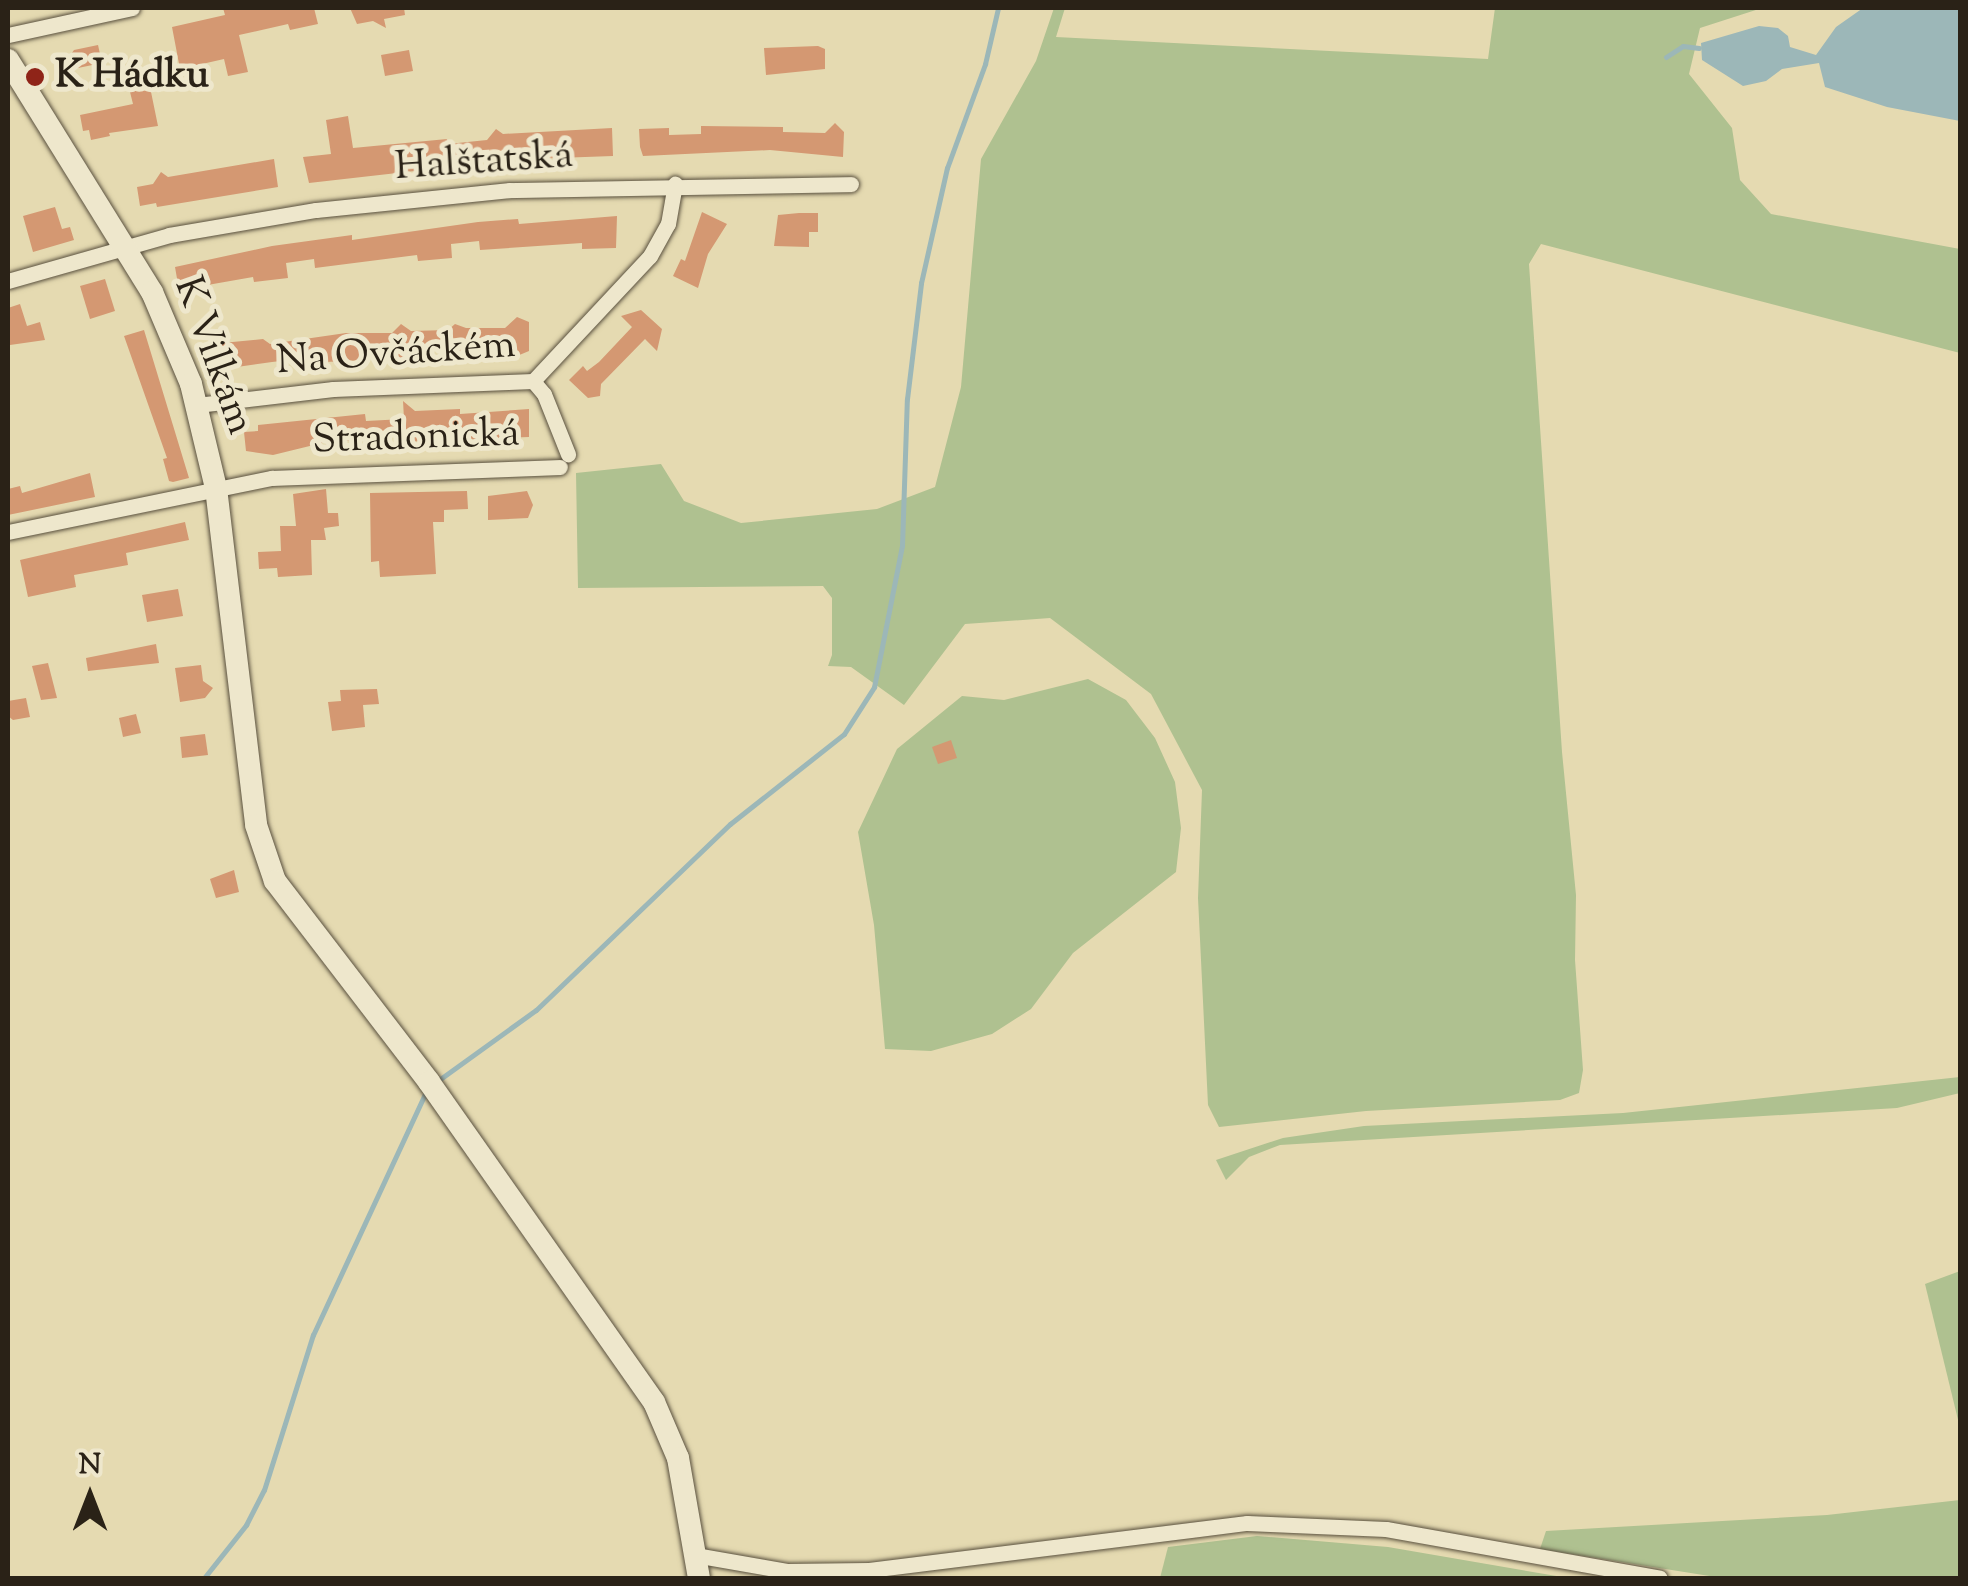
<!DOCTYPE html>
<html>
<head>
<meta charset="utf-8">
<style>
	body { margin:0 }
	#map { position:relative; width:1968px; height:1586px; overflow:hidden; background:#e5dab1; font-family:"Sorts Mill Goudy",serif }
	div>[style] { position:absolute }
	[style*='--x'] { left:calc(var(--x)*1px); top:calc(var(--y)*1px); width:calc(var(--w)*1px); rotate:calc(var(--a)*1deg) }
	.green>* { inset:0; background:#afc190 }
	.water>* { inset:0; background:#9cb7b8 }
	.stream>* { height:5px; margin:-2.5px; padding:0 2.5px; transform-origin:2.5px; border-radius:2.5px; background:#9cb7b8 }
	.building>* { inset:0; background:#d49872 }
	.roads { filter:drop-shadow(0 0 2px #59503e) drop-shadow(0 0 2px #59503e) }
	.street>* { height:15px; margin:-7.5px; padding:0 7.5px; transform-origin:7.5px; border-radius:7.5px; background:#eee7cc }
	.secondary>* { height:22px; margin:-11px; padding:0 11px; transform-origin:11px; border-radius:11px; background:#eee7cc }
	.dots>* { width:28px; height:28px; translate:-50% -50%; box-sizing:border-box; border:5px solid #eee7cc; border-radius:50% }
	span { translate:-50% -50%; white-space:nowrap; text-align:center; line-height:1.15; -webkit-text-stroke:10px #eee7cc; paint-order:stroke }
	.poi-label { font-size:40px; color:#2a2217; font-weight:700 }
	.left { translate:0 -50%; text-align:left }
	.street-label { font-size:40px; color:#2a2217 }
	.frame { position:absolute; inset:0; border:10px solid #2a2217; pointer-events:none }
	.north { position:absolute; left:40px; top:1446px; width:100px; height:100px; -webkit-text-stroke:8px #eee7cc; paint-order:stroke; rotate:0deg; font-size:28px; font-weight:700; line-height:40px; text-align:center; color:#2a2217 }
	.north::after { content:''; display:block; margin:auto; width:35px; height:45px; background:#2a2217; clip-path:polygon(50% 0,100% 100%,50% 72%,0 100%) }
</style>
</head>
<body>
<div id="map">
	<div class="green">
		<i style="clip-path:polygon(1054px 8px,1065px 8px,1056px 37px,1488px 59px,1495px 8px,1762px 8px,1700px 28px,1689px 74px,1732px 128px,1740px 180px,1771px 214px,1960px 249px,1960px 353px,1541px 244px,1529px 264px,1562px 752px,1576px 895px,1575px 960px,1583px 1070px,1579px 1093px,1560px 1100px,1366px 1111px,1219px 1127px,1208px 1105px,1198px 898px,1202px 790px,1151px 694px,1050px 618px,965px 624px,904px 705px,851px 667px,828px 666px,832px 655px,832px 598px,823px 586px,578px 588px,576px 473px,661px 464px,684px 501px,741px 523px,877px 509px,935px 487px,961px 387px,981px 159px,1036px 61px)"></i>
		<i style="clip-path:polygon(1088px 679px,1126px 700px,1155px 738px,1175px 782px,1181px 828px,1176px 872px,1073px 953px,1031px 1009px,992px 1034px,931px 1051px,885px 1049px,874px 925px,858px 832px,897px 749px,962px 696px,1004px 700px)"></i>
		<i style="clip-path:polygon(1960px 1077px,1960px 1093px,1897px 1108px,1280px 1145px,1249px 1157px,1226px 1180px,1216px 1160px,1283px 1138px,1364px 1126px,1623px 1113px)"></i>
		<i style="clip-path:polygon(1960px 1271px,1960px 1428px,1925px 1284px)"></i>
		<i style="clip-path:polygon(1960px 1500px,1960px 1578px,1722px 1578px,1540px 1549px,1546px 1531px,1827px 1515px)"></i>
		<i style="clip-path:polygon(1257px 1536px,1388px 1547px,1568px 1578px,1160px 1578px,1168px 1547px)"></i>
	</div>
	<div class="water">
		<i style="clip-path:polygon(1863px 8px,1960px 8px,1960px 121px,1887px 107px,1825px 87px,1819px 63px,1782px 69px,1766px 81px,1743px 86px,1702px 60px,1701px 43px,1759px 26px,1778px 28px,1788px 36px,1790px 47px,1816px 55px,1836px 27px)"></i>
	</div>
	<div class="stream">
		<i style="--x:1666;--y:57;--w:20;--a:-33"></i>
		<i style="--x:1683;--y:46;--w:16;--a:7"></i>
		<i style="--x:436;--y:1082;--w:123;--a:-35.8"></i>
		<i style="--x:536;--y:1010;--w:269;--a:-43.8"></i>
		<i style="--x:730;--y:824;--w:145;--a:-38.3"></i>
		<i style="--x:844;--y:734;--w:56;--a:-57.4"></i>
		<i style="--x:874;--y:687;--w:144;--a:-78.8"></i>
		<i style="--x:902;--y:546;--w:147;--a:-88.1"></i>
		<i style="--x:907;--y:399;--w:117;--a:-83.1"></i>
		<i style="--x:921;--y:283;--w:118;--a:-77.3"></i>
		<i style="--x:947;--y:168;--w:111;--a:-69.9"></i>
		<i style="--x:985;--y:64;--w:57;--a:-76.9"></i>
		<i style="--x:204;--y:1578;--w:68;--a:-51.6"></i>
		<i style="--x:246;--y:1525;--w:39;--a:-63"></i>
		<i style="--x:264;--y:1490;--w:163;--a:-72.5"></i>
		<i style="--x:313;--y:1335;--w:271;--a:-65.1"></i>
	</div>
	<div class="building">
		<i style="clip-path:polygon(223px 8px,314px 8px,318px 24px,290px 30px,288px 24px,239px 35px,248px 72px,228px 76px,224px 59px,180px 69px,172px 27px,225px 15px)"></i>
		<i style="clip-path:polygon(350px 8px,404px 8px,405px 15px,384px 19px,386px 28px,373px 21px,357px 24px)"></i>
		<i style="clip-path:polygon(98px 45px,102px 63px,78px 68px,66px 61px,74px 50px)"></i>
		<i style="clip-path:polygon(818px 46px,825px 49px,825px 69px,766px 75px,764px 48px)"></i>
		<i style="clip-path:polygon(409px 50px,413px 71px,385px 76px,381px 55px)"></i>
		<i style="clip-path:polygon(150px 87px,158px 126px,109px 133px,110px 136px,91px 140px,89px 130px,83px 131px,80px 115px,133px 104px,130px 92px)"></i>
		<i style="clip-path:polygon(348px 116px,353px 148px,447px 139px,448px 144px,487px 140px,496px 129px,503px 134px,612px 128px,613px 156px,450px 162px,450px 167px,309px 183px,303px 157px,331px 154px,326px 120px)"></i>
		<i style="clip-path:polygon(835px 123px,844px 132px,843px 157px,770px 150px,643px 156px,640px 147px,639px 129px,669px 128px,669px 135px,701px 134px,701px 126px,783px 127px,783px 132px,825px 133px)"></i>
		<i style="clip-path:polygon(274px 159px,278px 187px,157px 207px,156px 203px,140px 206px,137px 187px,153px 184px,161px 172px,168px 177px)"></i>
		<i style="clip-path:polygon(55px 207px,62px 229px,70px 227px,74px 240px,33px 252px,23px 216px)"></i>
		<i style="clip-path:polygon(702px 212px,727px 224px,708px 254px,698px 288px,673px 276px,681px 259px,685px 261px)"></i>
		<i style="clip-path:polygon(799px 213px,818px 213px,818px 232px,809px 232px,809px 247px,774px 246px,778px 215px)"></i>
		<i style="clip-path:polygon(617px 216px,616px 248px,582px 249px,582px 243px,480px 250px,479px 241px,451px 244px,452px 258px,418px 261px,417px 255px,315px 268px,314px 259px,286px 263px,288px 278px,254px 282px,253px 277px,179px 290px,175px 267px,272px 246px,352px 235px,352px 240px,478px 222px,518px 219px,519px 224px)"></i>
		<i style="clip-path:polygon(105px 279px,115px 311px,90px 319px,80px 286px)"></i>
		<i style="clip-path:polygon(20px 304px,27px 326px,40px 322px,45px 340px,10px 345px,8px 308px)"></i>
		<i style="clip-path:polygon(641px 310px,662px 329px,657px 351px,645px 339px,601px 384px,600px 396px,588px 398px,569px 380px,583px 366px,587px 371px,599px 362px,632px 327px,621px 316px)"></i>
		<i style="clip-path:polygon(517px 317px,529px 322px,529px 351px,517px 356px,504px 345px,468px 345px,461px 358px,449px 349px,413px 350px,413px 356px,401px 361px,394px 351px,367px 353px,367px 360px,325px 362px,318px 370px,307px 358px,272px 362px,230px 368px,232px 386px,214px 363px,215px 349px,222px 343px,263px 339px,270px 344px,346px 333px,392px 333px,401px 324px,411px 331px,448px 330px,455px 324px,466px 328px,505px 328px)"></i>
		<i style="clip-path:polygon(144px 330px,189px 478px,173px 482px,169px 481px,163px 459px,167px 458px,124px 336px)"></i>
		<i style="clip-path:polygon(403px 401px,415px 411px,460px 409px,460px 414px,529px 409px,529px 437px,454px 440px,448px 436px,413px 442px,405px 436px,322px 443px,273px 455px,246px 451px,244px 432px,258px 431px,258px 425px,365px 414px,366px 421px,404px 419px)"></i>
		<i style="clip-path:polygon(90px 473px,95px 497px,8px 515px,8px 489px,20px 486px,22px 493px)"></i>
		<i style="clip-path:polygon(326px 489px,328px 513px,338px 513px,339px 526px,324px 528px,326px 540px,311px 540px,312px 575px,278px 577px,277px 568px,259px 569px,258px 552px,281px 551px,280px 526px,296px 526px,293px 494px)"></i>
		<i style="clip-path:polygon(467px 491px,468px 509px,444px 510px,444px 522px,433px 522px,436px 574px,380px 577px,379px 561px,371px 562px,370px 493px)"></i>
		<i style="clip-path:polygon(527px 491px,533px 505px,528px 518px,488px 520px,488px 496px)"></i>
		<i style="clip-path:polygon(185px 522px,189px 540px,126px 553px,128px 565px,74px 575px,76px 587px,28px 597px,20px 560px)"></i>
		<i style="clip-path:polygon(178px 589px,183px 616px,147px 622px,142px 595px)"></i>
		<i style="clip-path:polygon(156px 644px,159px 663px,88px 671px,86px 658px)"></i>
		<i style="clip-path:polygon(48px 663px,57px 698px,41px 700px,32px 666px)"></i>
		<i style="clip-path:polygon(201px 665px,203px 681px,213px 688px,205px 698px,180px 702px,175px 668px)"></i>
		<i style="clip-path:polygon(377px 689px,379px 704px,363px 705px,365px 727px,332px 731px,328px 702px,341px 701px,340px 690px)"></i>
		<i style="clip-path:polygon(26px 698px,30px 717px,13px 720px,8px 716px,8px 701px)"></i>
		<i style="clip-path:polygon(136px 714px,141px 733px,123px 737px,119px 718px)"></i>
		<i style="clip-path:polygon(205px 734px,208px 755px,182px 758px,180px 737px)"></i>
		<i style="clip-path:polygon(951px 740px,957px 758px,938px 764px,932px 747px)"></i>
		<i style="clip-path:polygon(234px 870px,239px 892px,216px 898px,210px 879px)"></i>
	</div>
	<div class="roads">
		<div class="street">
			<i style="--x:8;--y:35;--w:127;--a:-12.3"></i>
			<i style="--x:8;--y:281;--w:167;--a:-15.9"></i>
			<i style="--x:169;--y:235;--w:149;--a:-9.7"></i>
			<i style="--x:316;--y:210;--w:195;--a:-5.9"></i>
			<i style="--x:510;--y:190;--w:341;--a:-1"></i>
			<i style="--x:533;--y:381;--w:17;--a:50"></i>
			<i style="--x:544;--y:394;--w:65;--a:68.2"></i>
			<i style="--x:197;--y:405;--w:137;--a:-6.7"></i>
			<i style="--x:333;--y:389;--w:200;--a:-2.3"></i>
			<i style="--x:533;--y:381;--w:171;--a:-46.9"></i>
			<i style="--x:650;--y:256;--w:37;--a:-61"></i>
			<i style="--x:668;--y:224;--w:41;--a:-80.1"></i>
			<i style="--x:8;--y:532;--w:269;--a:-11.6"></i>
			<i style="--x:272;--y:478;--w:288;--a:-2.2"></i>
			<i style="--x:695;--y:1555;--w:93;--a:9.9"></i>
			<i style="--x:787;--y:1571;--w:82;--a:-0.7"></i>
			<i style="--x:869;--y:1570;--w:381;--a:-7.1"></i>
			<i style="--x:1247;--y:1523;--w:139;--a:2.5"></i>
			<i style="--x:1386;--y:1529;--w:278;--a:10.1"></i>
		</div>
		<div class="secondary">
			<i style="--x:8;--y:60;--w:273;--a:58.2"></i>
			<i style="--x:152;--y:292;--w:100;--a:67"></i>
			<i style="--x:191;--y:384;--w:107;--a:76.5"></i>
			<i style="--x:216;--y:488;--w:339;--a:83.2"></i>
			<i style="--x:256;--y:825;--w:59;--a:71.3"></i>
			<i style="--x:275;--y:881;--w:253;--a:52.5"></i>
			<i style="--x:429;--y:1082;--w:391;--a:54.9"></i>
			<i style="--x:654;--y:1402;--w:61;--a:66.8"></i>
			<i style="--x:678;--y:1458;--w:122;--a:80.1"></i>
		</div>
	</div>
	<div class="dots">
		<i style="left:35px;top:77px;background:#8f2418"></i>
	</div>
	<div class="poi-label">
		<span class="left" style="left:55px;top:77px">K Hádku</span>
	</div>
	<div class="street-label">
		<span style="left:484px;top:163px;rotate:-4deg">Halštatská</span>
		<span style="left:396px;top:355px;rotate:-4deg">Na Ovčáckém</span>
		<span style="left:212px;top:356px;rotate:70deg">K Vilkám</span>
		<span style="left:416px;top:439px;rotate:-2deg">Stradonická</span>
	</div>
	<div class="frame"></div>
	<div class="north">N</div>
</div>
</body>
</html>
